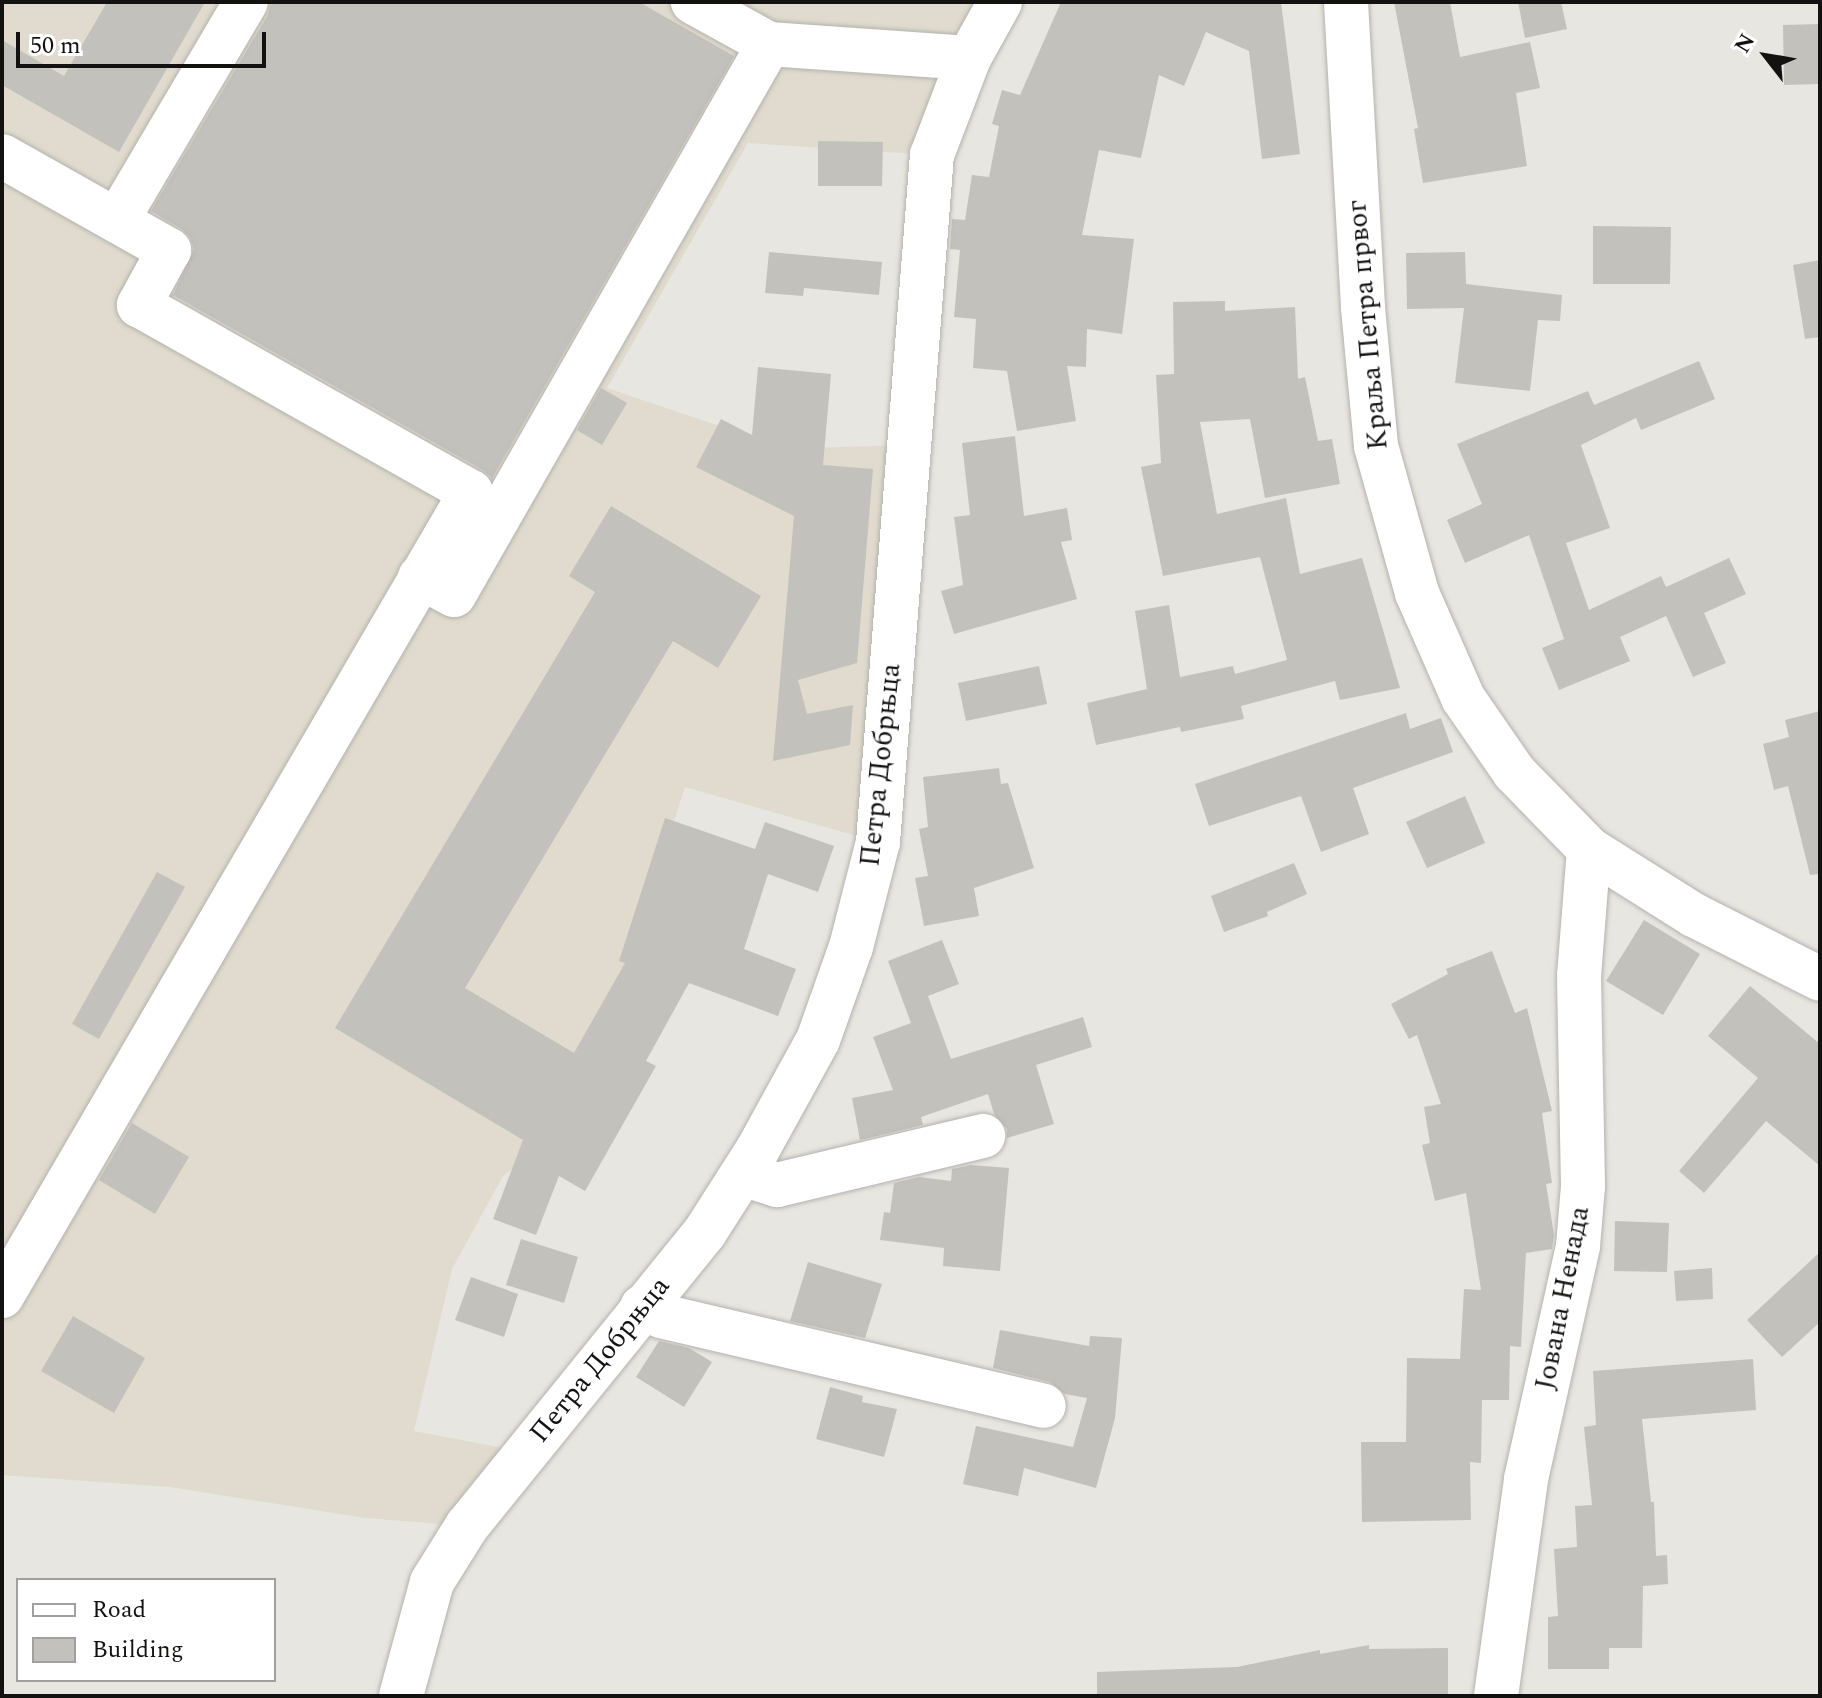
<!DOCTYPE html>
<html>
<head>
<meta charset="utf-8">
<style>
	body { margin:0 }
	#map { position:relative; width:1822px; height:1698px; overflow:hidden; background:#e8e6e0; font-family:Spectral,serif }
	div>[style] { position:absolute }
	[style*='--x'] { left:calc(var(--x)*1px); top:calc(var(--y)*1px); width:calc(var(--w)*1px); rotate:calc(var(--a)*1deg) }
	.built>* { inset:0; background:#e0dbce }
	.building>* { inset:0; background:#c3c1bc }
	.roads { filter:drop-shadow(0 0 2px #b4b2ad) drop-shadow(0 0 2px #b4b2ad) }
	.minor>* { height:44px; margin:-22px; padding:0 22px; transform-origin:22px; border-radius:22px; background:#fff }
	span { translate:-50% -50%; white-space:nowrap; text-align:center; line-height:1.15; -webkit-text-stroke:8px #fff; paint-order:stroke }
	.street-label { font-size:28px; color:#131210 }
	.frame { position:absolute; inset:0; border:4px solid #131210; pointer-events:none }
	.legend { position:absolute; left:16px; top:1578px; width:260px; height:104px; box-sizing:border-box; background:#fff; border:2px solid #a1a09f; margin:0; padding:10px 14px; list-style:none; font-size:24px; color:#131210 }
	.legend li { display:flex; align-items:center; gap:16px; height:40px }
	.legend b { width:40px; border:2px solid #a1a09f }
	.north { position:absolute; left:1726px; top:16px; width:80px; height:80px; -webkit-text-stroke:6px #fff; paint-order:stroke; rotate:301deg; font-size:22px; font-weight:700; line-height:32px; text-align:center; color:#131210 }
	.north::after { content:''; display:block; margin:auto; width:28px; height:36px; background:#131210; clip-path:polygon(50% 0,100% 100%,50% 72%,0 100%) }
	.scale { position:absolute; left:16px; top:32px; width:250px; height:36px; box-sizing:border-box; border:4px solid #131210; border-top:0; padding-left:10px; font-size:24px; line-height:28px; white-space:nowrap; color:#131210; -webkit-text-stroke:6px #fff; paint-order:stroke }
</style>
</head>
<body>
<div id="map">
	<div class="built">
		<i style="clip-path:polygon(2px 2px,1000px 2px,932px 155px,748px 143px,607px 388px,734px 431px,805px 448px,907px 445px,878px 842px,685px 787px,617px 998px,534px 1153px,503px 1176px,452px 1269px,414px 1431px,525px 1452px,467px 1526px,365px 1518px,170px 1487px,2px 1475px)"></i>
	</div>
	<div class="building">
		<i style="clip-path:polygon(107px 2px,205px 2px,119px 152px,2px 85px,2px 40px,64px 76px)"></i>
		<i style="clip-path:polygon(271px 2px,639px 2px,734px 56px,492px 478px,483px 470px,173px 295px,194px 249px,190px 237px,182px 229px,151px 211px,268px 15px)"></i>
		<i style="clip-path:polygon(1061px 2px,1281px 2px,1300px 154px,1262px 159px,1249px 51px,1206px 32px,1184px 86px,1159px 75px,1141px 158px,1099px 150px,1082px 235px,1134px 239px,1122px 334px,1087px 329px,1086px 367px,1067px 366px,1076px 421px,1017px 431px,1007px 371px,973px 368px,976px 319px,954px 317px,960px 250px,950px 249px,952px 219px,965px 220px,972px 175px,989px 177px,999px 126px,992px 124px,1002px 90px,1020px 95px)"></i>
		<i style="clip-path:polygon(1394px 2px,1450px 2px,1460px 57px,1530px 42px,1540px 88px,1516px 93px,1527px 166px,1423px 183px,1414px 129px,1418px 128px)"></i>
		<i style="clip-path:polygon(1518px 2px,1561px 2px,1567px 29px,1525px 38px)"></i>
		<i style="clip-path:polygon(1820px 24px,1820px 84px,1784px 85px,1783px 25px)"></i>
		<i style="clip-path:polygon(818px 141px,883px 142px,882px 186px,818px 186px)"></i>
		<i style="clip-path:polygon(1593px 226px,1671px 227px,1670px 284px,1593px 284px)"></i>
		<i style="clip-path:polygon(769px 252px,882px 262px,879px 295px,804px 288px,803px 296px,765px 293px)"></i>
		<i style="clip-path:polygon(1465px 252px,1466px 284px,1562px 295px,1560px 321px,1538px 320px,1530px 391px,1455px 383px,1464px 308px,1407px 309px,1406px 253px)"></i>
		<i style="clip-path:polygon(1820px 260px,1820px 337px,1805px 339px,1793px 265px)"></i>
		<i style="clip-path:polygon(1225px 301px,1225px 311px,1295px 307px,1298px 379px,1305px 377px,1318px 441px,1332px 439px,1340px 484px,1265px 498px,1250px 419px,1200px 422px,1217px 514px,1286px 498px,1300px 574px,1362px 558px,1400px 688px,1340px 700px,1335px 681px,1241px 706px,1244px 719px,1181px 732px,1180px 727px,1096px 745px,1087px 703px,1147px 689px,1135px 611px,1169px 605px,1180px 677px,1233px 666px,1235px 674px,1287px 660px,1260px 557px,1163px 576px,1141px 467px,1161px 463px,1156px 375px,1174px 374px,1173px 302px)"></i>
		<i style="clip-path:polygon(1699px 361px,1715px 399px,1641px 430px,1636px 418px,1581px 445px,1610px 528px,1566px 543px,1589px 610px,1661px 576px,1666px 587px,1729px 558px,1746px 594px,1704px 613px,1726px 663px,1693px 677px,1666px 616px,1620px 637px,1630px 661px,1559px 690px,1542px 648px,1564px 639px,1529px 535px,1465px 563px,1447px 520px,1482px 504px,1457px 444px,1588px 391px,1594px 405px)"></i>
		<i style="clip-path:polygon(758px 367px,831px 374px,823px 465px,873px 469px,857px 663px,798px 680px,807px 714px,853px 705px,850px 745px,773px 761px,794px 516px,696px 467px,721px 419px,752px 435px)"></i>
		<i style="clip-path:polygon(601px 388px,627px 403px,602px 445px,577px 430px)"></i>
		<i style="clip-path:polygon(1015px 436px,1024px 516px,1067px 508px,1072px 540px,1061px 542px,1077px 599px,954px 634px,941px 591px,963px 585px,954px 517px,970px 515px,962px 443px)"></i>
		<i style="clip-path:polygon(611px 506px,761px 596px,718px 668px,673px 641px,465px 988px,574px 1053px,625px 963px,619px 961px,665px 818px,755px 849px,765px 822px,834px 846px,818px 892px,768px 874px,744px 949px,796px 969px,778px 1016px,689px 983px,646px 1061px,656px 1066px,585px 1191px,559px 1176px,536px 1235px,493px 1219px,523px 1140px,335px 1028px,595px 592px,569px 576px)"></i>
		<i style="clip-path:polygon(1039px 666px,1047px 704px,966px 721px,958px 683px)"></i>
		<i style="clip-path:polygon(1820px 711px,1820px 874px,1810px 875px,1788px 786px,1774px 790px,1763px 744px,1789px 737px,1785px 720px)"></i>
		<i style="clip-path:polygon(1406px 713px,1410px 729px,1441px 718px,1453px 752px,1353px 788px,1369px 834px,1321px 852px,1301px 796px,1209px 826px,1195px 784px)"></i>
		<i style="clip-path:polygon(999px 768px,1001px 784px,1008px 783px,1034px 868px,974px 888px,979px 916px,924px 926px,915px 878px,928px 876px,919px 829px,928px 827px,923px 777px)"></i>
		<i style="clip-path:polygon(1465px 796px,1485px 843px,1427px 868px,1406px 822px)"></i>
		<i style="clip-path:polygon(1294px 863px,1307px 894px,1267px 912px,1268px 916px,1224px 932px,1211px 896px)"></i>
		<i style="clip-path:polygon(157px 872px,185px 887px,99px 1039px,72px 1024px)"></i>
		<i style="clip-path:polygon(1644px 920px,1700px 954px,1663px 1015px,1606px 981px)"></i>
		<i style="clip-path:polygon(942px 940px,959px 984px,928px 996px,951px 1059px,1083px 1017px,1092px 1047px,1036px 1065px,1054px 1124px,1007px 1138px,1007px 1129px,994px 1114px,988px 1094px,921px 1117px,923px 1125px,860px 1140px,852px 1098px,893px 1090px,873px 1037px,911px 1023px,888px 961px)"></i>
		<i style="clip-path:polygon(1492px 951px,1515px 1013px,1527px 1008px,1552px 1111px,1542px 1113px,1552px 1183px,1546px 1184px,1554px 1235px,1552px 1249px,1526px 1253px,1521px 1347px,1510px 1346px,1509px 1400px,1482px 1400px,1481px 1463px,1470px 1462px,1471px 1520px,1362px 1522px,1361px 1442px,1406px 1442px,1407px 1358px,1460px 1359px,1464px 1289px,1481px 1290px,1466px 1193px,1435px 1201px,1422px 1145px,1430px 1143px,1424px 1107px,1441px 1104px,1417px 1035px,1409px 1039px,1391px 1004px,1448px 974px,1446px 969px)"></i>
		<i style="clip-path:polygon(1750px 986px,1820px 1044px,1820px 1166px,1766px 1121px,1704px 1193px,1679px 1171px,1758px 1078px,1708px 1036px)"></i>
		<i style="clip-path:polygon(132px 1123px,189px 1157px,155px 1214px,99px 1180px)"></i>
		<i style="clip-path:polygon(971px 1165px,1009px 1168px,1000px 1271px,943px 1266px,944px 1248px,880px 1240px,884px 1212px,890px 1213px,894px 1183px,919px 1177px,951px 1181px,952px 1169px)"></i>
		<i style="clip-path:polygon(1615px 1221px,1669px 1223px,1667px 1272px,1614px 1271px)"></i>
		<i style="clip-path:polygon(521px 1239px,578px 1257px,564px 1303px,506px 1285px)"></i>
		<i style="clip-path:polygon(1820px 1252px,1820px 1322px,1782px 1357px,1747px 1320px)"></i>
		<i style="clip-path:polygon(808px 1262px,882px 1284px,865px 1338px,790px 1321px)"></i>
		<i style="clip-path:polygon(1712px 1268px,1713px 1299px,1676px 1301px,1674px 1271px)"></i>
		<i style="clip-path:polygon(471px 1277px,518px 1294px,504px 1337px,455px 1320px)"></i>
		<i style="clip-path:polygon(73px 1316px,145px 1358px,114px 1413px,41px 1371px)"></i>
		<i style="clip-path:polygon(1000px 1330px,1089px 1346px,1090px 1336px,1122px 1338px,1115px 1418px,1096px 1488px,1024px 1468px,1018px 1496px,963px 1484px,976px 1426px,1073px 1447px,1087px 1398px,1065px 1394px,1050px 1382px,993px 1368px)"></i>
		<i style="clip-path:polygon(659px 1341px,689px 1348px,712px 1362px,684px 1407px,636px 1377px)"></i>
		<i style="clip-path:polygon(1753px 1359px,1756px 1410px,1642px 1419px,1651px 1502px,1654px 1502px,1656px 1556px,1667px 1555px,1668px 1584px,1643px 1586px,1642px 1648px,1609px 1648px,1609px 1669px,1548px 1669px,1548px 1617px,1558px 1616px,1554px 1549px,1577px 1547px,1575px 1506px,1592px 1505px,1584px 1427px,1596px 1425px,1593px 1371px)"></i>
		<i style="clip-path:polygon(830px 1387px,863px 1396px,862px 1402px,897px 1409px,884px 1457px,816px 1439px)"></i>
		<i style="clip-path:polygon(1369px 1645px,1369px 1649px,1448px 1648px,1448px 1696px,1097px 1696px,1097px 1672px,1237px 1667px,1320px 1650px,1320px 1654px)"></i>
	</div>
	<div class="roads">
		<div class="minor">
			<i style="--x:1346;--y:2;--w:306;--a:86.8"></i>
			<i style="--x:1363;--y:308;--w:139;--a:84.6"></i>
			<i style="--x:1376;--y:446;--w:153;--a:74.4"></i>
			<i style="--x:1417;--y:593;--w:115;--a:66.3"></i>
			<i style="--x:1463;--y:698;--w:90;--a:55.4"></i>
			<i style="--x:1514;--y:772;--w:107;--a:45.8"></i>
			<i style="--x:1589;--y:849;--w:124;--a:32.2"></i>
			<i style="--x:1694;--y:915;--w:141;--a:26.9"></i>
			<i style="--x:769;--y:44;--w:200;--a:4"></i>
			<i style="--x:2;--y:156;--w:192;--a:29.4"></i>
			<i style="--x:169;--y:250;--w:63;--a:118.6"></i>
			<i style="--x:139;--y:305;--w:381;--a:29.4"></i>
			<i style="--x:471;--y:492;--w:931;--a:120.26"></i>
			<i style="--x:117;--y:220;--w:253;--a:-59.4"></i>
			<i style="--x:420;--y:577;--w:38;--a:28"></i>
			<i style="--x:454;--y:595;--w:635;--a:-60.24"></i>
			<i style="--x:769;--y:44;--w:87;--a:-151.1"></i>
			<i style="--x:743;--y:1174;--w:36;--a:18"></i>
			<i style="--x:777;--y:1185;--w:212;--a:-13.4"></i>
			<i style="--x:642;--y:1307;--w:21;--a:25"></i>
			<i style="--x:661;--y:1316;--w:393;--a:13.2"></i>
			<i style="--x:401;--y:1696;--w:118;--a:-74.8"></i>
			<i style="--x:432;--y:1582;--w:66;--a:-58"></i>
			<i style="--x:467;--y:1526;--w:378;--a:-51"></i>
			<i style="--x:705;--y:1232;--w:98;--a:-57.4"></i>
			<i style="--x:758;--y:1149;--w:124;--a:-61.2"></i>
			<i style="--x:818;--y:1040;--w:99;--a:-70.5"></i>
			<i style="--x:851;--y:947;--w:108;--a:-75.6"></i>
			<i style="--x:878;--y:842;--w:689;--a:-85.51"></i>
			<i style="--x:932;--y:155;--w:104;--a:-69.1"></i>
			<i style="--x:969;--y:58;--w:64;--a:-61"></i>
			<i style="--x:1496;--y:1696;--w:219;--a:-82.1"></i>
			<i style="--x:1526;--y:1479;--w:239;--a:-77.4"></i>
			<i style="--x:1578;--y:1246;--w:60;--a:-85.2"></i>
			<i style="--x:1583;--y:1186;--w:210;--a:-91.1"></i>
			<i style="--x:1579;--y:976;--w:127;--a:-85.5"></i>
		</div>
	</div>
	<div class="street-label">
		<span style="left:1368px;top:325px;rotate:-95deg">Краља Петра првог</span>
		<span style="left:881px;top:765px;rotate:-84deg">Петра Добрњца</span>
		<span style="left:1563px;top:1298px;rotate:-79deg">Јована Ненада</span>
		<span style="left:600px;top:1360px;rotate:-51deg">Петра Добрњца</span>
	</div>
	<div class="frame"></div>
	<ul class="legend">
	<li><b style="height:10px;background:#fff"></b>Road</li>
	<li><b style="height:22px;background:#c3c1bc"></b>Building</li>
	</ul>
	<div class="north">N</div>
	<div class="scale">50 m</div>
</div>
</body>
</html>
